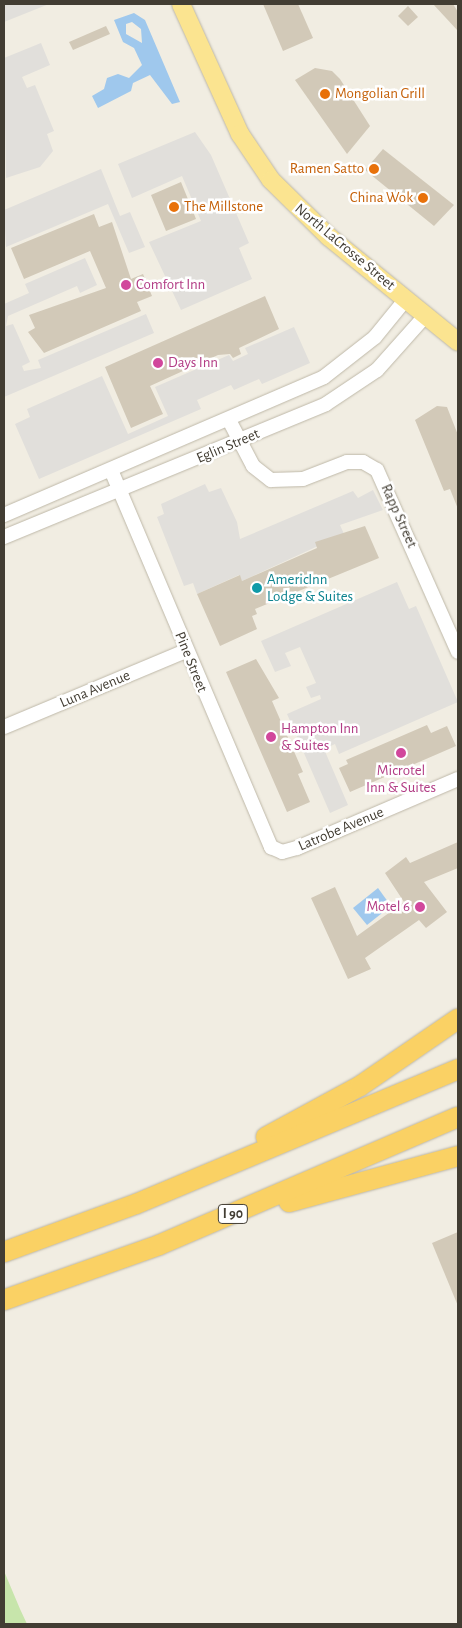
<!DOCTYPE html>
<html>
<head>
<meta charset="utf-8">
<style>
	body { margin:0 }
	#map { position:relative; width:462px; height:1628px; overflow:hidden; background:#f1ede2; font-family:"Alegreya Sans",sans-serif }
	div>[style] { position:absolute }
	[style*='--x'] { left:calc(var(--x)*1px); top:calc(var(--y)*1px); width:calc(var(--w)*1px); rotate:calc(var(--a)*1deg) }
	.green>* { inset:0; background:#c7e5ab }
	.parking>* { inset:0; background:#e1dfdb }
	.water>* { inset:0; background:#9fc8ed }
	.building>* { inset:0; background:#d2c9b8 }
	.roads { filter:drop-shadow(0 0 1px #beb8a8) drop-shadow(0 0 1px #beb8a8) }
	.minor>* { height:14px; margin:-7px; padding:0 7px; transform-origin:7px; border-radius:7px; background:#fff }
	.major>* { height:18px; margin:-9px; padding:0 9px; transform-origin:9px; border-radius:9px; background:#fbe490 }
	.highway>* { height:20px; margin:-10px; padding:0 10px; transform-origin:10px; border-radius:10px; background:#fad164 }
	.dots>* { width:14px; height:14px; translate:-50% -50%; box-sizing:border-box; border:2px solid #fff; border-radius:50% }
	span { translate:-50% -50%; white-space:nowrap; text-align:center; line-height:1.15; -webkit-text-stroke:5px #fff; paint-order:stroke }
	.shield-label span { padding:1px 4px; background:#fff; border:1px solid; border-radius:4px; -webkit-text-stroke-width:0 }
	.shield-label { font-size:14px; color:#423d33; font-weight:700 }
	.food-label { font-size:15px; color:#c56008 }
	.left { translate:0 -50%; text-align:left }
	.right { translate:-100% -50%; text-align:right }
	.street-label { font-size:15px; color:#423d33 }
	.hotel-label { font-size:15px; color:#b23c85 }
	.culture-label { font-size:15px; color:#0d838f }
	.frame { position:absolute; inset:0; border:5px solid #423d33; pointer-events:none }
</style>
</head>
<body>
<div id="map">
	<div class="green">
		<i style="clip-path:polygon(4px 1571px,20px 1609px,27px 1624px,4px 1624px)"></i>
	</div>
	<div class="parking">
		<i style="clip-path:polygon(4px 4px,49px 4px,4px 22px)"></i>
		<i style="clip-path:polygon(41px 43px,50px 65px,22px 77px,27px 88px,35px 85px,54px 131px,47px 134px,53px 151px,40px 167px,6px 178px,4px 58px)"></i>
		<i style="clip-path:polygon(195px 132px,211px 155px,249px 243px,239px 248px,252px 279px,181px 310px,149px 242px,201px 221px,182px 176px,132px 198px,118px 164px)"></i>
		<i style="clip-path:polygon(101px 169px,120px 216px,130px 212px,145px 247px,129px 253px,108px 204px,6px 247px,4px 210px)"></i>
		<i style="clip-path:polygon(85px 258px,97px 285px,80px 293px,77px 286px,8px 316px,6px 326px,13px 324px,30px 362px,22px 366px,24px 371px,41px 368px,38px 360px,146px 314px,154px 333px,4px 397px,4px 304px,29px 293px,25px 284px)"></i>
		<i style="clip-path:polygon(294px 327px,310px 363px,262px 384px,259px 379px,234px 390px,231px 385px,197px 400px,201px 409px,39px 479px,15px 424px,30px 417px,27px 409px,102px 376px,128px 434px,168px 416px,155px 387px,229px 355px,233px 361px,248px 354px,245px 348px)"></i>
		<i style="clip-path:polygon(205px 484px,209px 492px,221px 488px,237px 522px,240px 539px,353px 491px,358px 498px,373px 490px,383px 510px,340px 525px,344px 534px,242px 581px,239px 575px,197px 594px,193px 583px,184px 586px,157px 517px,164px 514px,161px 504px)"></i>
		<i style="clip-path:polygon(397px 582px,409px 609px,416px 606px,458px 702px,339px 754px,335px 744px,324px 749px,348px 805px,330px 813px,287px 714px,321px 699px,320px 695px,311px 698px,306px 687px,316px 683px,300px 647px,285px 653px,291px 666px,275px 672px,261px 641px)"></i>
	</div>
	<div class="water">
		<i style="clip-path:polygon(evenodd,134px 13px,145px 20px,180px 102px,172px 104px,150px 75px,133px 83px,131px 91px,98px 108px,92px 96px,104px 89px,107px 78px,118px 74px,129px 78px,142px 65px,134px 48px,123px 42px,114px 20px,134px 13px,132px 22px,141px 29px,142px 43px,126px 34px,126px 24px,132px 22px)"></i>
		<i style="clip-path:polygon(378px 888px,391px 906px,367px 925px,353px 908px)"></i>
	</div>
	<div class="building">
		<i style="clip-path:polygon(263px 4px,298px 4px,313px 38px,283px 51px)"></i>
		<i style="clip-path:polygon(433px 4px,453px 4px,458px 12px,458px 31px)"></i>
		<i style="clip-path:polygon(408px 6px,418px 17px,408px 26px,398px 16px)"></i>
		<i style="clip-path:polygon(106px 26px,110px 34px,73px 50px,69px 42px)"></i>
		<i style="clip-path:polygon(315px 68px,332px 71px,340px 79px,370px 126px,347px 154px,295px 80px)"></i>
		<i style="clip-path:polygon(383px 149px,454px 205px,434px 226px,365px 170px)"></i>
		<i style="clip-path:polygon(181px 182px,196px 219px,166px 231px,151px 195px)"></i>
		<i style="clip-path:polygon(94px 214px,99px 227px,112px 222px,131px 279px,143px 274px,152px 296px,137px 302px,141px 311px,44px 353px,28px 332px,35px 328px,29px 315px,106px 288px,90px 251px,24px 279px,11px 248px)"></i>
		<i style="clip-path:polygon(265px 296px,279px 329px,239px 348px,241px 354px,233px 358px,230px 354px,218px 355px,150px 386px,163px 414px,131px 428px,105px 367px)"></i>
		<i style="clip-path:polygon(437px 406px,447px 407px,458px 435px,458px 509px,450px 489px,444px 491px,415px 420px)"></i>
		<i style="clip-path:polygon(365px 526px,379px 558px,255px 609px,257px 614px,252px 616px,257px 629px,220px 646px,197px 594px,240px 575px,242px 581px,317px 548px,315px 542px)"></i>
		<i style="clip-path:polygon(256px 659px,279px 698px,272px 701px,303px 772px,298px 774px,310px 802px,287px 812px,226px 672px)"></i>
		<i style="clip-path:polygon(427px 725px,431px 733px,447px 726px,456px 746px,350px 792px,339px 768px,348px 764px,346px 760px)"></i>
		<i style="clip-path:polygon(458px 842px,458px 868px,424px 882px,447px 912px,426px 928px,419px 920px,365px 958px,371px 969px,348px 979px,311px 898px,335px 887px,357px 936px,404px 902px,385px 873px,406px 857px,410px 863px)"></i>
		<i style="clip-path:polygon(458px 1232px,458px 1306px,432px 1243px)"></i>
	</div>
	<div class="roads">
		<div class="minor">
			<i style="--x:229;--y:420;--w:52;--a:62.4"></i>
			<i style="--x:253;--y:466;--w:23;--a:38"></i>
			<i style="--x:271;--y:480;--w:32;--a:-2"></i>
			<i style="--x:303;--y:479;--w:47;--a:-21.1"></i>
			<i style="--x:347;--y:462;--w:16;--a:0"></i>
			<i style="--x:363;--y:462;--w:16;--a:30"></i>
			<i style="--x:377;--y:470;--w:199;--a:66"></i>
			<i style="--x:111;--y:470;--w:410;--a:67"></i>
			<i style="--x:271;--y:847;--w:12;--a:24"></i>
			<i style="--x:282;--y:852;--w:16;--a:-15"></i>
			<i style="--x:297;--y:848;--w:175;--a:-23.2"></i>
			<i style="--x:4;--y:515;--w:348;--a:-23.3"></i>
			<i style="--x:324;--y:377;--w:65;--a:-38.1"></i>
			<i style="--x:375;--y:337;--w:49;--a:-50.8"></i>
			<i style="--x:4;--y:537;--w:348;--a:-22.4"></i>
			<i style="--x:326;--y:404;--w:61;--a:-33.7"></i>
			<i style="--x:377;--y:370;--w:74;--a:-48.3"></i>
			<i style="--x:4;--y:727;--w:197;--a:-22.7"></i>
		</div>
		<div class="major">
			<i style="--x:181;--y:4;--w:143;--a:65.6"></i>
			<i style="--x:240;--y:134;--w:55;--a:56"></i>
			<i style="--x:271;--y:180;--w:81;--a:44.5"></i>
			<i style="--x:329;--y:237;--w:166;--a:39.1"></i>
		</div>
		<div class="highway">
			<i style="--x:266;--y:1137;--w:107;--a:-28.5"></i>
			<i style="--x:360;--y:1086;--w:119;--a:-34.4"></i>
			<i style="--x:289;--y:1202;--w:175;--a:-15.2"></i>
			<i style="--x:4;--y:1252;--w:140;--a:-20"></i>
			<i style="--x:136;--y:1204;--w:349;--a:-22.7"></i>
			<i style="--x:4;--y:1300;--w:164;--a:-19.5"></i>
			<i style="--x:159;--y:1245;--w:325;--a:-23.2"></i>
		</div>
	</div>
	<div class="dots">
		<i style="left:325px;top:94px;background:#e8710a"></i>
		<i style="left:374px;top:169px;background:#e8710a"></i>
		<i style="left:423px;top:198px;background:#e8710a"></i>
		<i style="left:174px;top:207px;background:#e8710a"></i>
		<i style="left:126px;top:285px;background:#d1479c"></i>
		<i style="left:158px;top:363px;background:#d1479c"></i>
		<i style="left:257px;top:588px;background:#0f9aa8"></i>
		<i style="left:271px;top:737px;background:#d1479c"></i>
		<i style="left:401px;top:753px;background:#d1479c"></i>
		<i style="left:420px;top:907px;background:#d1479c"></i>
	</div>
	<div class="shield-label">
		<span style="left:233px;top:1214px">I 90</span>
	</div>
	<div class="food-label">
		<span class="left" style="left:335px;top:94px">Mongolian Grill</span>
		<span class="right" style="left:364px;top:169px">Ramen Satto</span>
		<span class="right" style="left:413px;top:198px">China Wok</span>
		<span class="left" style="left:184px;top:207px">The Millstone</span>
	</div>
	<div class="street-label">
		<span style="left:345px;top:247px;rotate:40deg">North LaCrosse Street</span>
		<span style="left:228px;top:446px;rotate:-23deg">Eglin Street</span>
		<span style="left:399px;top:516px;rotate:66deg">Rapp Street</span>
		<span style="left:191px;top:662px;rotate:68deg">Pine Street</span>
		<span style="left:95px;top:689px;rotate:-23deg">Luna Avenue</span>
		<span style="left:341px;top:829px;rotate:-23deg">Latrobe Avenue</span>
	</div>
	<div class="hotel-label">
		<span class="left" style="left:136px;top:285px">Comfort Inn</span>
		<span class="left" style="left:168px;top:363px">Days Inn</span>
		<span class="left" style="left:281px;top:737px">Hampton Inn<br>&amp; Suites</span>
		<span style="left:401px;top:779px">Microtel<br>Inn &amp; Suites</span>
		<span class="right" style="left:410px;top:907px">Motel 6</span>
	</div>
	<div class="culture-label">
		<span class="left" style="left:267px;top:588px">AmericInn<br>Lodge &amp; Suites</span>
	</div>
	<div class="frame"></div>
</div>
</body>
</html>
